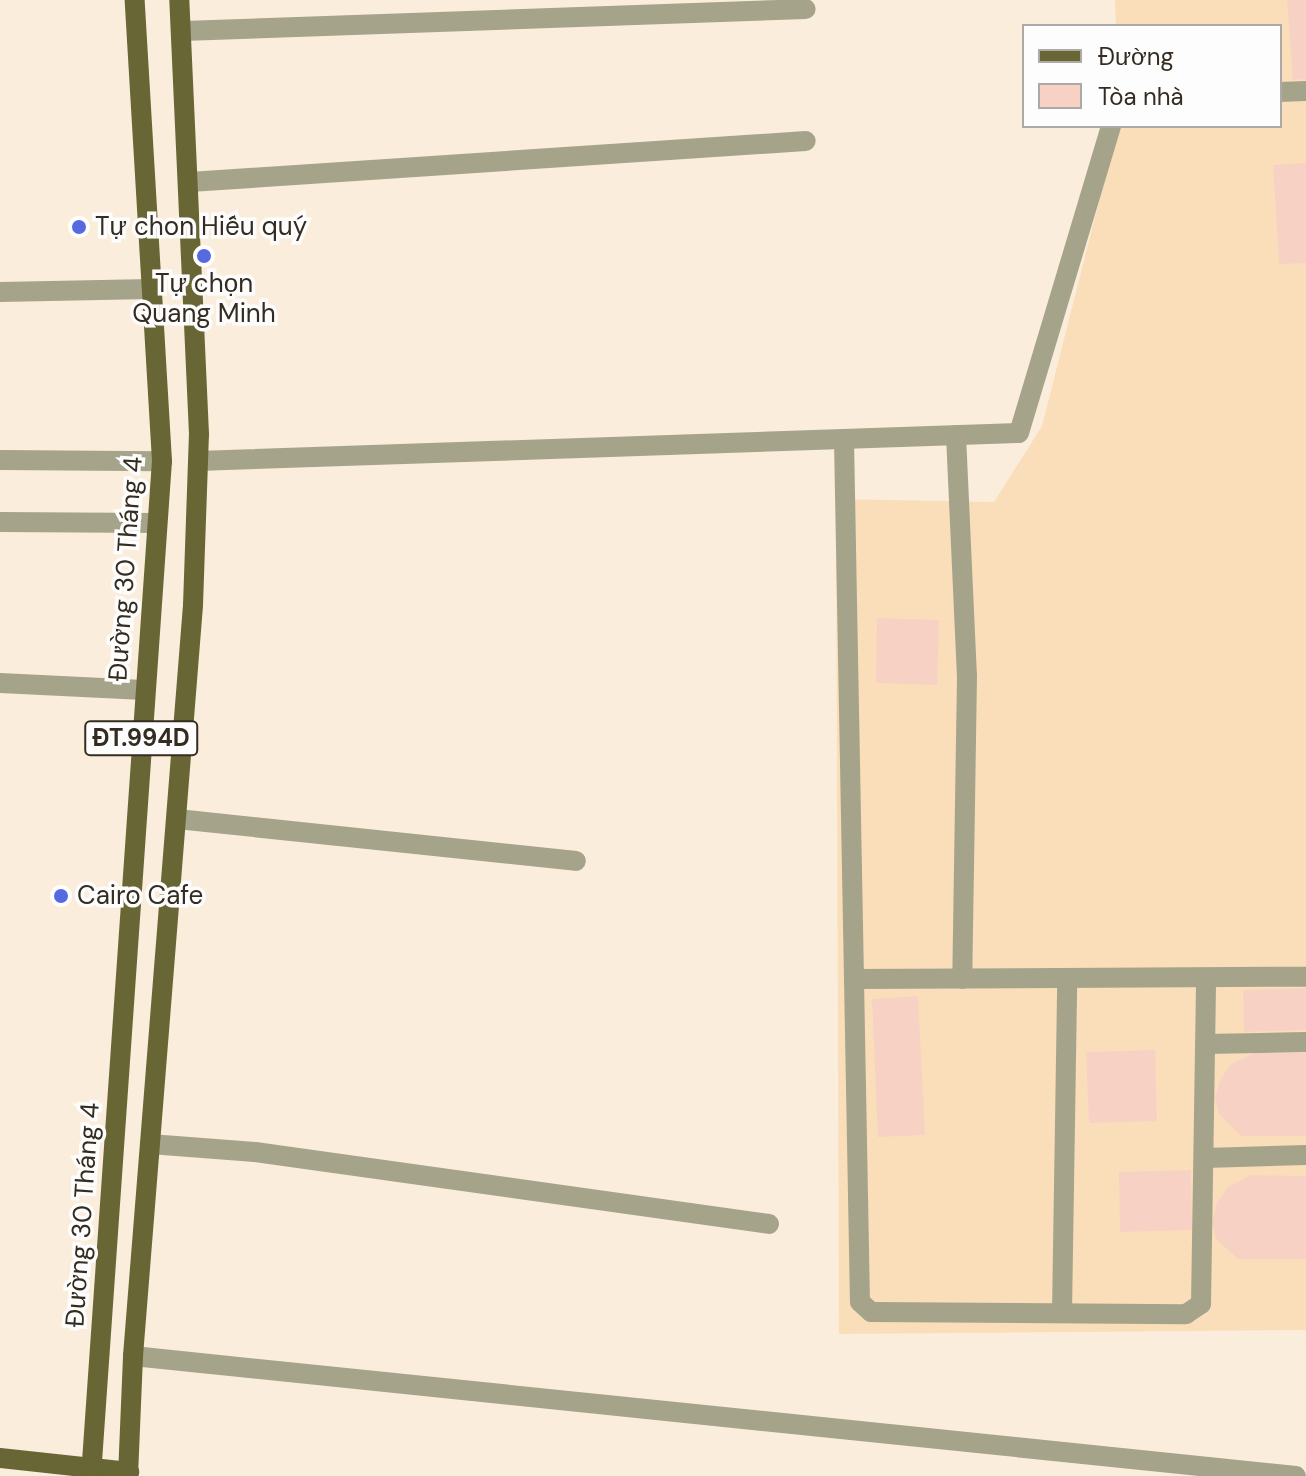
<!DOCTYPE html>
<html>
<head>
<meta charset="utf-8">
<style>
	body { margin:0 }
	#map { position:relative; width:1306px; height:1476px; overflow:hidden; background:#fbeddb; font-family:"DM Sans",sans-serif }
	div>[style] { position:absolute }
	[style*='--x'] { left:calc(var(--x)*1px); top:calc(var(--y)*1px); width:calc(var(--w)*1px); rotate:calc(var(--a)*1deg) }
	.built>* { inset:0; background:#fadeb9 }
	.building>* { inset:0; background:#f7d2c4 }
	.minor>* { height:20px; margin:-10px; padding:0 10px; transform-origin:10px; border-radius:10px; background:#a5a48a }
	.major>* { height:20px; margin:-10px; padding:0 10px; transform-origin:10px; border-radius:10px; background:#696635 }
	.dots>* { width:22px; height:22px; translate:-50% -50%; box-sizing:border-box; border:4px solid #fdfdfd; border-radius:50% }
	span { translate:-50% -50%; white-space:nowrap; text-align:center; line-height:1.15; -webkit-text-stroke:7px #fdfdfd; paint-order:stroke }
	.shield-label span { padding:2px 6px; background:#fdfdfd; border:2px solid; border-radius:6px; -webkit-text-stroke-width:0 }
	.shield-label { font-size:24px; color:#342c20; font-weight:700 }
	.poi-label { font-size:26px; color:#342c20 }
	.left { translate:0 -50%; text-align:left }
	.street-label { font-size:26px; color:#342c20 }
	.legend { position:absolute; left:1022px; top:24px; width:260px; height:104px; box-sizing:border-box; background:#fdfdfd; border:2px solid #ada9a5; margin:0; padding:10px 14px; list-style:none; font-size:24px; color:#342c20 }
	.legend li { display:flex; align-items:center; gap:16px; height:40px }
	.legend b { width:40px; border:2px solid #ada9a5 }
</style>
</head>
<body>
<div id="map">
	<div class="built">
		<i style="clip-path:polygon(1115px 0,1306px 0,1306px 1330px,839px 1334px,836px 499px,994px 502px,1042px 426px,1118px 126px,1280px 126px,1280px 26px,1116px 26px)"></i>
	</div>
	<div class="building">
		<i style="clip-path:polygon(1287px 0,1306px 0,1306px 79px,1293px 80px)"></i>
		<i style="clip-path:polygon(1306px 163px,1306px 263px,1279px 264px,1273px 165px)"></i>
		<i style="clip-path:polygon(877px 618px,939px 620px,937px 685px,876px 683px)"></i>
		<i style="clip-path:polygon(1306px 988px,1306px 1030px,1244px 1032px,1243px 990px)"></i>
		<i style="clip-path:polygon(918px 996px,925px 1135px,878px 1137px,872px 999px)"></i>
		<i style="clip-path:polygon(1155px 1050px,1157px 1121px,1089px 1123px,1086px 1052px)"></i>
		<i style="clip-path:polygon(1254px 1053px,1306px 1053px,1306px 1136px,1241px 1136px,1219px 1114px,1215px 1099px,1220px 1080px,1231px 1064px)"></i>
		<i style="clip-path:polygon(1191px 1170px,1192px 1230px,1120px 1232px,1119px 1172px)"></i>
		<i style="clip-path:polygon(1251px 1175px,1306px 1176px,1306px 1259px,1238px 1259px,1216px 1239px,1212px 1222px,1217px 1203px,1228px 1187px)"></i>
	</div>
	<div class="minor">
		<i style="--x:183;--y:31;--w:623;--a:-2.02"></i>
		<i style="--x:1280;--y:92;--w:26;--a:-2"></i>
		<i style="--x:190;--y:182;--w:617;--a:-3.81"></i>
		<i style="--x:0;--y:292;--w:151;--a:-1.1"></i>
		<i style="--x:956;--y:435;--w:241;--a:87.4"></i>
		<i style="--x:967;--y:676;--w:303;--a:90.9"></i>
		<i style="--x:844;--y:439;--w:863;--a:88.94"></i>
		<i style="--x:860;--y:1302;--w:15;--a:42"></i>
		<i style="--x:871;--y:1312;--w:315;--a:0.4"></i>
		<i style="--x:1186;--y:1314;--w:18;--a:-34"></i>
		<i style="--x:1201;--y:1304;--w:326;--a:-89.1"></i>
		<i style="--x:0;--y:460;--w:162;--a:0.4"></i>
		<i style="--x:198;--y:461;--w:821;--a:-1.95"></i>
		<i style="--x:1019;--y:433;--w:320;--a:-73.3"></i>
		<i style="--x:0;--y:522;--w:157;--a:0.4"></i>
		<i style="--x:0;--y:683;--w:144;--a:2.8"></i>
		<i style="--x:177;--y:819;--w:401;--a:6"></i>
		<i style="--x:854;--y:979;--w:452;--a:-0.3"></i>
		<i style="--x:1206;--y:1044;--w:100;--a:-1.1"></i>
		<i style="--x:150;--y:1144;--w:105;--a:4.4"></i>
		<i style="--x:255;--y:1152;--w:519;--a:7.97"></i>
		<i style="--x:1205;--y:1158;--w:101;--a:-1.7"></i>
		<i style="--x:1062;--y:1313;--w:334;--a:-89.1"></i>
		<i style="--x:133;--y:1356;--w:1169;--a:5.89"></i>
	</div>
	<div class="major">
		<i style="--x:0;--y:1458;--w:130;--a:6.2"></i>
		<i style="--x:91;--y:1476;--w:1017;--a:-86"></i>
		<i style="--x:162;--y:461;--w:462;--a:-93.4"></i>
		<i style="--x:128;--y:1476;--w:120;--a:-87.6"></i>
		<i style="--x:133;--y:1356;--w:753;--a:-85.43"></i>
		<i style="--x:193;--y:605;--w:171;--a:-88"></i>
		<i style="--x:199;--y:434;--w:434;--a:-92.6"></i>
	</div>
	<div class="dots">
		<i style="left:79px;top:227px;background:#566ae0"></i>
		<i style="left:204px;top:256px;background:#566ae0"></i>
		<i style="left:61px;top:896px;background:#566ae0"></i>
	</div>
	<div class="shield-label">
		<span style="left:141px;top:738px">ĐT.994D</span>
	</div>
	<div class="poi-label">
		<span class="left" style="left:95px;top:227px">Tự chon Hiếu quý</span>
		<span style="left:204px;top:299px">Tự chọn<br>Quang Minh</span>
		<span class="left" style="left:77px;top:896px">Cairo Cafe</span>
	</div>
	<div class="street-label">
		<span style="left:126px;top:569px;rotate:-86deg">Đường 30 Tháng 4</span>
		<span style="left:83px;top:1215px;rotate:-86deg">Đường 30 Tháng 4</span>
	</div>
	<ul class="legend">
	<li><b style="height:10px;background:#696635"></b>Đường</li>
	<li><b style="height:22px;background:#f7d2c4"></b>Tòa nhà</li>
	</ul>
</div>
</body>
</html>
